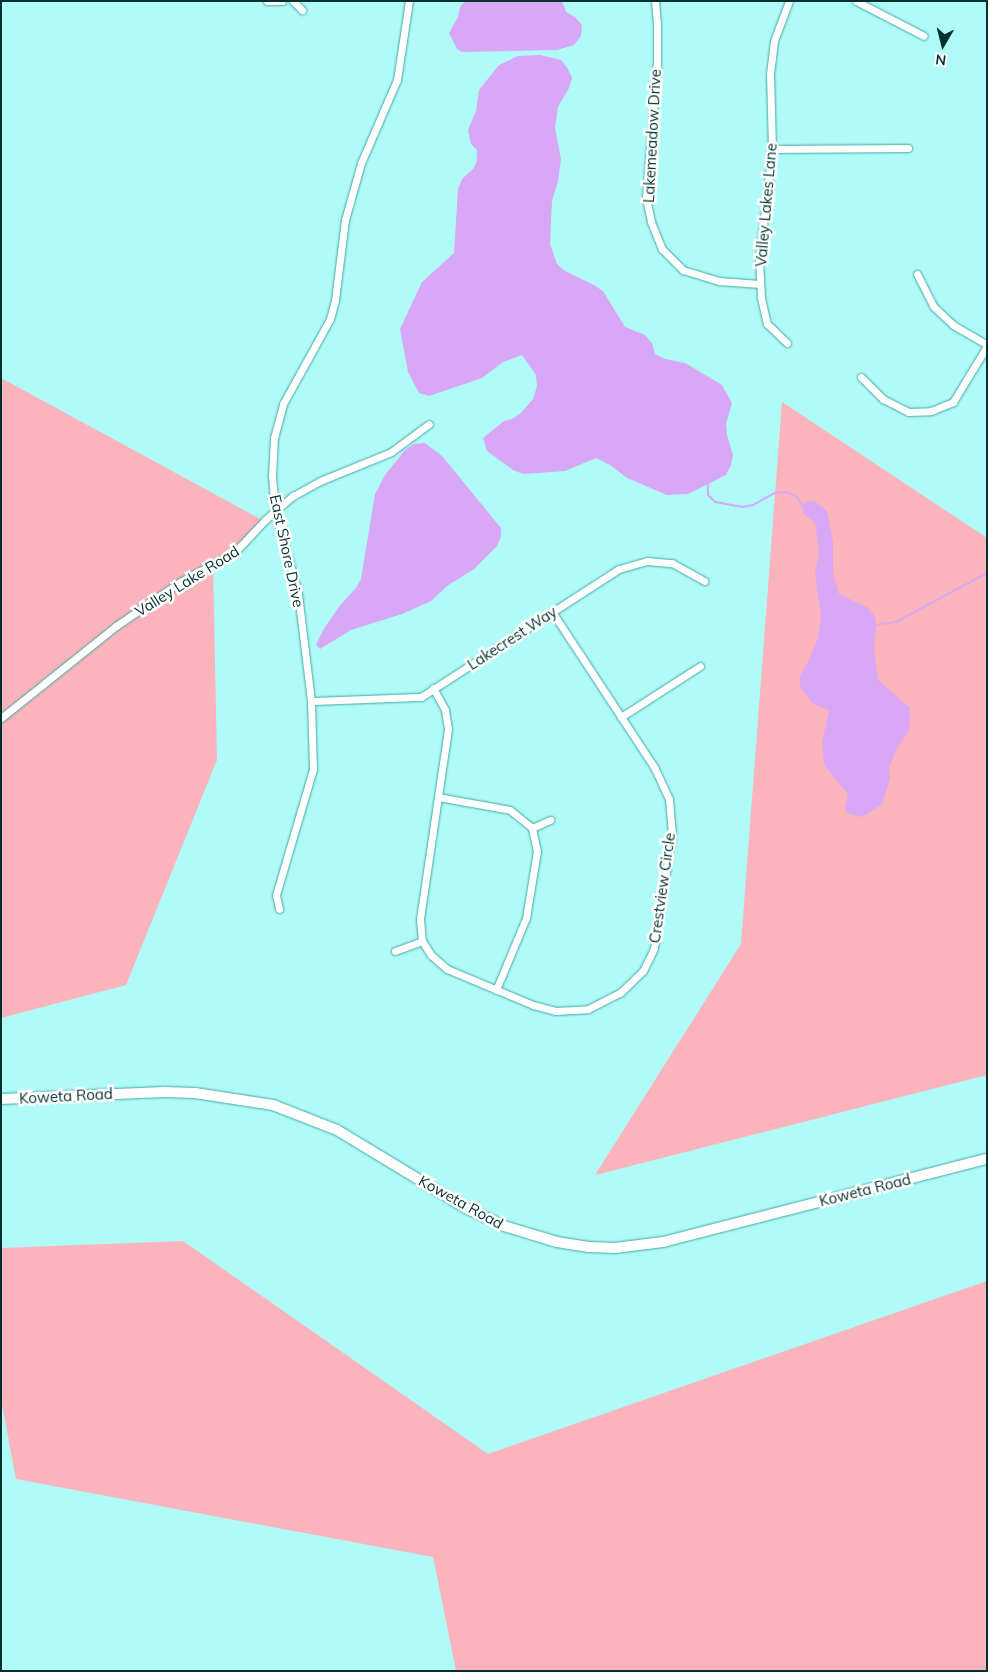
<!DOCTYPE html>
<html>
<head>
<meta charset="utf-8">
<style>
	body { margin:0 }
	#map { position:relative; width:988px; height:1672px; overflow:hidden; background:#b0fbf8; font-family:Mulish,sans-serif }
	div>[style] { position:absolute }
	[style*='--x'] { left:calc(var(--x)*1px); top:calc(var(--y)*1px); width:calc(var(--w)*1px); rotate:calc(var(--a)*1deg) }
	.green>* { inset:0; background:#fbb4bb }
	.water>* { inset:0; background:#d8a7f6 }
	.stream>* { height:2px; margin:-1px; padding:0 1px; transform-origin:1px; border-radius:1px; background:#d8a7f6 }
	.roads { filter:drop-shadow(0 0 1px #43a8a5) drop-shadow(0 0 1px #43a8a5) }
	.street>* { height:7px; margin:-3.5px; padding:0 3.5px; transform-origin:3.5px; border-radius:3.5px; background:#fff }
	.secondary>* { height:10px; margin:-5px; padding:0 5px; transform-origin:5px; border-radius:5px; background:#fff }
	span { translate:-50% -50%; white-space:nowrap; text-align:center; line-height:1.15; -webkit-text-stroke:5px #fff; paint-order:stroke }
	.street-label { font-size:15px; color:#033130 }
	.frame { position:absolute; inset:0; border:2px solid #033130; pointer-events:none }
	.north { position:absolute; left:918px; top:20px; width:50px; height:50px; -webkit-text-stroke:4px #fff; paint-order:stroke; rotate:188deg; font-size:14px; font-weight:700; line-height:20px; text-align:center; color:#033130 }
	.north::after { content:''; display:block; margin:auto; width:18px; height:22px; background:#033130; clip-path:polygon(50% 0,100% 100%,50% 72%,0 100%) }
</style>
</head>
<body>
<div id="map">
	<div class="green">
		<i style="clip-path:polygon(1px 378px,264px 521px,251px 540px,213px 562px,217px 760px,126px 985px,1px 1018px)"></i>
		<i style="clip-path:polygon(782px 402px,987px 538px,987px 1075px,595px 1175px,741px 944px)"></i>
		<i style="clip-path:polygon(183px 1241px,488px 1454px,987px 1281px,987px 1671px,456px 1671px,433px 1557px,16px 1479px,1px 1399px,1px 1248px)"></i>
	</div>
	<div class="water">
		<i style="clip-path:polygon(465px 1px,562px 1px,566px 12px,575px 17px,582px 25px,581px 36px,574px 45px,557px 50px,462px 52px,457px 49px,449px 33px,458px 17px,460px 7px)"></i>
		<i style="clip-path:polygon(540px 55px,561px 60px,568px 69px,572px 78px,569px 88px,558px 107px,555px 128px,561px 159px,558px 181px,552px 201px,550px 244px,557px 264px,565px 271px,594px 285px,603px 291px,625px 327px,645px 335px,652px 343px,655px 354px,665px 359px,685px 363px,722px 385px,732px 403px,726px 424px,727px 435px,733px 455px,731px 465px,726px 475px,688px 494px,667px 495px,627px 478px,610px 465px,596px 458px,565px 471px,523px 474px,513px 470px,487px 451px,483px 438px,504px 421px,512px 419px,521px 413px,533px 399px,537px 386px,536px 375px,522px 355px,503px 362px,482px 378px,429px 396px,419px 393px,408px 372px,400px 329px,422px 282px,454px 253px,458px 189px,462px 179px,474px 168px,477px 160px,477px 150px,471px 144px,468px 130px,476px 111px,479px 90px,499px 65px,518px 56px)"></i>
		<i style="clip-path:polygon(425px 443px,442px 456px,501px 528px,501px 536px,497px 546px,474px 569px,447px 586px,431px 601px,402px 614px,351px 630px,320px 649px,316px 645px,323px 630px,341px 604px,356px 588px,361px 579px,375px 494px,385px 475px,405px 450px,414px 444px)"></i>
		<i style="clip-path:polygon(806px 501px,816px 502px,827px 511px,833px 542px,833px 574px,839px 594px,868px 608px,875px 617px,876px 627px,874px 648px,878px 680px,910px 708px,909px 730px,897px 748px,889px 768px,890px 778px,884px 799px,881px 805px,862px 817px,847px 813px,845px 808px,848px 794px,824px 765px,822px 744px,829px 710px,813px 704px,800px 687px,800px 676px,810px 658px,818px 638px,821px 616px,815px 574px,819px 553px,818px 542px,815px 523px,803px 513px,803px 506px)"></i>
	</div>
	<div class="stream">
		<i style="--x:708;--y:485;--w:10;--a:90"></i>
		<i style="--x:708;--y:495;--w:10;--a:45"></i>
		<i style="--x:715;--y:502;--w:27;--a:10"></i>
		<i style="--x:742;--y:507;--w:11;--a:-10"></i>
		<i style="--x:753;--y:505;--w:25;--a:-29"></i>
		<i style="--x:775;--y:493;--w:11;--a:-5"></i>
		<i style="--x:786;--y:492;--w:11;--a:22"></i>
		<i style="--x:796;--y:496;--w:12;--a:55"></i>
		<i style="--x:876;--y:625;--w:20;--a:-9"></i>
		<i style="--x:896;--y:622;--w:103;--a:-28.3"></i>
	</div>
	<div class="roads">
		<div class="street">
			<i style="--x:267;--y:1;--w:15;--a:0"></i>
			<i style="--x:293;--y:1;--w:13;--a:45"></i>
			<i style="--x:655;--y:1;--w:22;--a:85"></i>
			<i style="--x:657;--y:23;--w:40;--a:90"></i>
			<i style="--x:657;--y:63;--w:135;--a:94.7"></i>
			<i style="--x:646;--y:198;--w:25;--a:78"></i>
			<i style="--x:651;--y:222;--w:29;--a:68"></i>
			<i style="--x:662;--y:249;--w:30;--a:45"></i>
			<i style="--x:683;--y:270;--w:38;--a:17"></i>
			<i style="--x:719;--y:281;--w:41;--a:4.2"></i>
			<i style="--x:856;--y:1;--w:76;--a:27.2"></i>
			<i style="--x:772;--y:149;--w:136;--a:-0.4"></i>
			<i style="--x:917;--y:274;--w:37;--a:63"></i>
			<i style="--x:934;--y:307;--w:26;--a:43"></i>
			<i style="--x:953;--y:325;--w:39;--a:30"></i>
			<i style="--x:787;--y:343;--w:28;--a:-136"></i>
			<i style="--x:767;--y:324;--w:28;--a:-103"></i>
			<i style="--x:761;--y:297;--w:37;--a:-93"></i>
			<i style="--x:759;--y:260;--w:112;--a:-83.3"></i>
			<i style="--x:772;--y:149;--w:75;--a:-91.5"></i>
			<i style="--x:770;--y:74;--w:33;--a:-83"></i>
			<i style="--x:774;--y:41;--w:43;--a:-69.4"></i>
			<i style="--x:861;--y:377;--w:31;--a:45"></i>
			<i style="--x:883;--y:399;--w:28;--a:27"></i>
			<i style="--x:908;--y:412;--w:23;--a:-2"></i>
			<i style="--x:931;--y:411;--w:24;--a:-22"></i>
			<i style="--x:953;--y:402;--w:66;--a:-58.7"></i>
			<i style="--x:433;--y:688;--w:25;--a:61"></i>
			<i style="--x:445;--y:710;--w:19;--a:81"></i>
			<i style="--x:448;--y:729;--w:192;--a:98.4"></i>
			<i style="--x:420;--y:919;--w:22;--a:85"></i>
			<i style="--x:422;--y:941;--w:17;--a:57"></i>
			<i style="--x:431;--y:955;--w:21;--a:41"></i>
			<i style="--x:447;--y:969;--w:93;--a:22.7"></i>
			<i style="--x:533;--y:1005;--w:23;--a:15"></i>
			<i style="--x:555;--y:1011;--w:33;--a:-3"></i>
			<i style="--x:588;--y:1009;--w:36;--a:-27"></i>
			<i style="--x:620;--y:993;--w:32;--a:-44"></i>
			<i style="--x:643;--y:971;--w:25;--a:-64"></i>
			<i style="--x:654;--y:948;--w:115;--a:-81"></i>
			<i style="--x:672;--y:834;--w:35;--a:-95"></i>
			<i style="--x:669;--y:799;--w:35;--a:-115"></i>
			<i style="--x:654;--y:767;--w:186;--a:-123.3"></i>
			<i style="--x:311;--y:701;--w:110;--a:-2.1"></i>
			<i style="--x:421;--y:697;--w:236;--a:-32.9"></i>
			<i style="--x:619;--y:569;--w:29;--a:-16"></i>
			<i style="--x:647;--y:561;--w:25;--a:5"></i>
			<i style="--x:672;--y:563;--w:37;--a:29"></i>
			<i style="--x:621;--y:717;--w:94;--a:-32.8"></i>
			<i style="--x:1;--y:718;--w:147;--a:-38.7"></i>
			<i style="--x:116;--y:626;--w:78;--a:-34.5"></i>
			<i style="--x:180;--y:582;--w:63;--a:-28.6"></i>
			<i style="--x:235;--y:552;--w:44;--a:-46.8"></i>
			<i style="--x:265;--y:520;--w:37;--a:-41"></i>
			<i style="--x:293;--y:496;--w:31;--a:-29"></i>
			<i style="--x:320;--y:481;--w:77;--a:-22.2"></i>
			<i style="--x:391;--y:452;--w:47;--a:-36.4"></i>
			<i style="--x:438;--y:797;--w:73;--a:10.2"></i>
			<i style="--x:510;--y:810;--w:28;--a:39"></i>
			<i style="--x:532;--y:828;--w:24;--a:78"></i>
			<i style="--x:537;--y:851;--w:68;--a:99.3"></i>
			<i style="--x:526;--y:918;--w:78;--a:112.6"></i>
			<i style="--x:532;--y:828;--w:20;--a:-24"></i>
			<i style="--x:279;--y:909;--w:14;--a:-102"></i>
			<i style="--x:276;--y:895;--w:131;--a:-73.6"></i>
			<i style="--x:313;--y:769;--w:68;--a:-91.7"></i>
			<i style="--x:311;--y:701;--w:109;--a:-96.9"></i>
			<i style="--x:298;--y:593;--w:86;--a:-105.5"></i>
			<i style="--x:275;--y:510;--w:34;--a:-95"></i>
			<i style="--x:272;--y:476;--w:38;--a:-87"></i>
			<i style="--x:274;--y:438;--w:35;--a:-75"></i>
			<i style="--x:283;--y:404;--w:97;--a:-61.1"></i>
			<i style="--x:330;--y:319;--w:20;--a:-75"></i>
			<i style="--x:335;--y:300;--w:81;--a:-82.9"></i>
			<i style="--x:345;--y:220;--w:59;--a:-74.3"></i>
			<i style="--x:361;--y:163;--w:90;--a:-66.6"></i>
			<i style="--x:397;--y:80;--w:80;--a:-81.4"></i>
			<i style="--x:395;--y:951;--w:29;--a:-20"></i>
		</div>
		<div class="secondary">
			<i style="--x:1;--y:1099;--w:163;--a:-2.5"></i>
			<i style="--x:164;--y:1092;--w:31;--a:2"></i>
			<i style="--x:195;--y:1093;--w:79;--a:8.7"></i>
			<i style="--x:273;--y:1105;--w:69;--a:21.3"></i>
			<i style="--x:337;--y:1130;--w:151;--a:31.2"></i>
			<i style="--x:466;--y:1208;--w:42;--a:25.3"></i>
			<i style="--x:504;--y:1226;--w:55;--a:16.8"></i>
			<i style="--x:557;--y:1242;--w:32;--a:9"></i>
			<i style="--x:589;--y:1247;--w:26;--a:2"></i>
			<i style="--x:615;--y:1248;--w:48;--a:-7.1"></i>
			<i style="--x:663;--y:1242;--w:334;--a:-14.4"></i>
		</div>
	</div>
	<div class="street-label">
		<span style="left:652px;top:136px;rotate:-87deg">Lakemeadow Drive</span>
		<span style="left:766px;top:205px;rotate:-85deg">Valley Lakes Lane</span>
		<span style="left:287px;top:551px;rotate:78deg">East Shore Drive</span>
		<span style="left:187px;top:581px;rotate:-32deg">Valley Lake Road</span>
		<span style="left:512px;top:638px;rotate:-33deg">Lakecrest Way</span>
		<span style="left:662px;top:888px;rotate:-82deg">Crestview Circle</span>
		<span style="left:66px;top:1096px;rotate:-3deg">Koweta Road</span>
		<span style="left:865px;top:1190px;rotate:-14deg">Koweta Road</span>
		<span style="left:461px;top:1202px;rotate:29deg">Koweta Road</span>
	</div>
	<div class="frame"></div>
	<div class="north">N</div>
</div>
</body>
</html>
